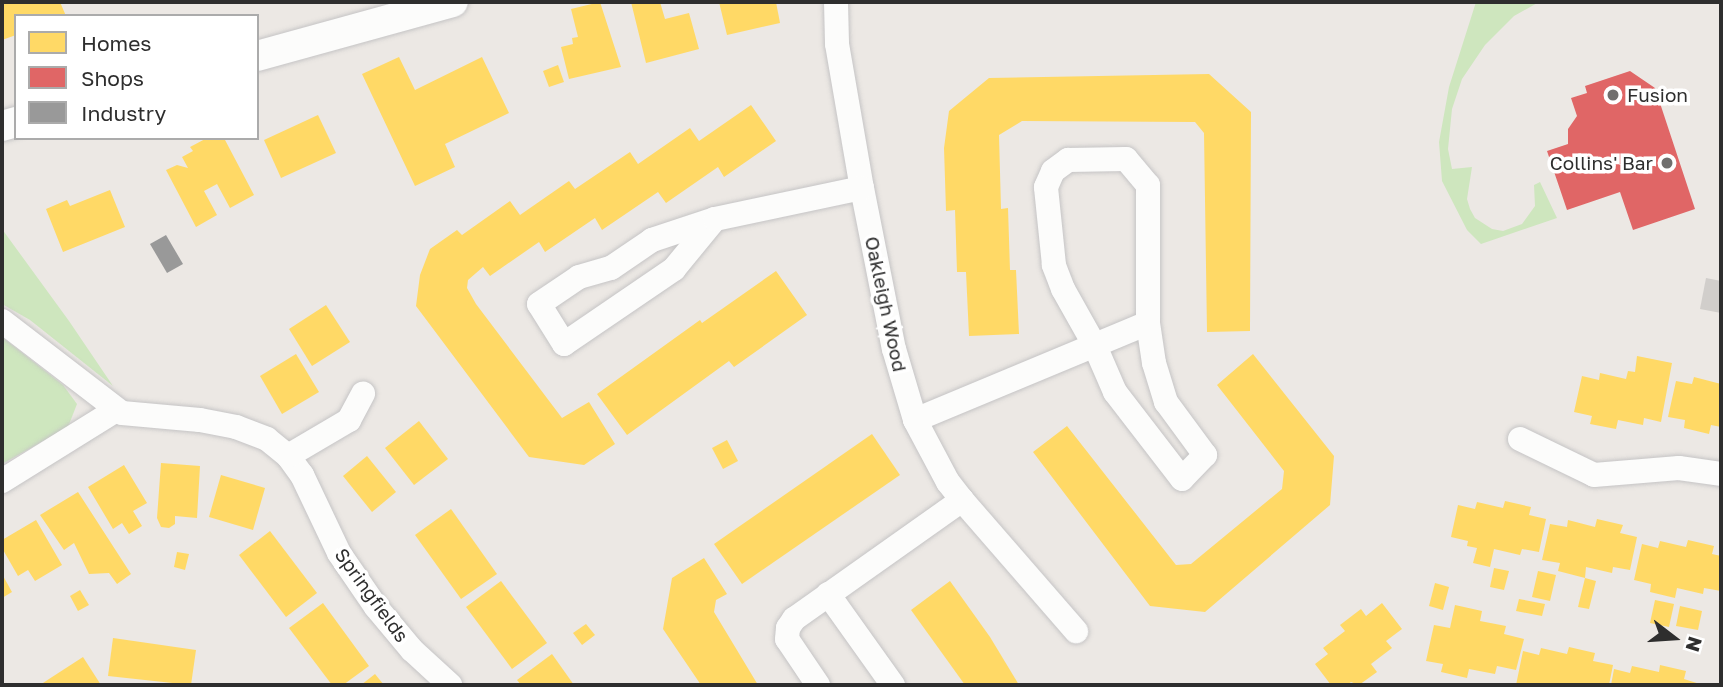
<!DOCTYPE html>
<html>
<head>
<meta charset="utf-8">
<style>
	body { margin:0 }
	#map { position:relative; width:1723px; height:687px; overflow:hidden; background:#ece8e4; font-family:"Golos Text",sans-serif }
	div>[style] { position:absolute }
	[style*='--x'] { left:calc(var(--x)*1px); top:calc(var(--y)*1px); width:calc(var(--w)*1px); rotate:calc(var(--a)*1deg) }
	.green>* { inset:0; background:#cee6be }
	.homes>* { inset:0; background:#ffd966 }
	.shops>* { inset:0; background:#e06666 }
	.industry>* { inset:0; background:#999 }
	.building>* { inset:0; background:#d1cecb }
	.roads { filter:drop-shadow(0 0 2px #c5c4c5) drop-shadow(0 0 2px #c5c4c5) }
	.minor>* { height:24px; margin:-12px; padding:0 12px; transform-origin:12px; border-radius:12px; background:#fcfcfb }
	.tertiary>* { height:30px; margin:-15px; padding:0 15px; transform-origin:15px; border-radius:15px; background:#fcfcfb }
	.dots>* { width:19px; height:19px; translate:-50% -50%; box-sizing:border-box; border:4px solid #fff; border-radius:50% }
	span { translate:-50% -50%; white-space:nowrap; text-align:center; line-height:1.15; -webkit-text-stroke:7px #fff; paint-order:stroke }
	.poi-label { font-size:19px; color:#2e2e2e }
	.left { translate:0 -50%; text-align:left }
	.right { translate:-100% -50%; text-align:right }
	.street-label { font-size:19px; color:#2e2e2e }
	.frame { position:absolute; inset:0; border:4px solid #2e2e2e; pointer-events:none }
	.legend { position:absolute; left:14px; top:14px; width:245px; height:126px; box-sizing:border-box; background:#fff; border:2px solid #ababab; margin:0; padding:9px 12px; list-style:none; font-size:21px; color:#2e2e2e }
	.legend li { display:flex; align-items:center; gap:14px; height:35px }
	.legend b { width:35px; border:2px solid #ababab }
	.north { position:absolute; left:1639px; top:603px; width:70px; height:70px; -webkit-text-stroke:5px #fff; paint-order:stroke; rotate:107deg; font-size:19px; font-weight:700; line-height:28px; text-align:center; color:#2e2e2e }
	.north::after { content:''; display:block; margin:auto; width:24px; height:32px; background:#2e2e2e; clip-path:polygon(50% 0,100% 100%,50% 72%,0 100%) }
</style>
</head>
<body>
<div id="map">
	<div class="green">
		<i style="clip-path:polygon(1476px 2px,1539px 2px,1514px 16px,1485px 45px,1462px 79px,1452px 109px,1448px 149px,1452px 169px,1472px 167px,1467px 199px,1470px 209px,1475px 218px,1492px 229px,1503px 231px,1522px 224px,1535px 206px,1534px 185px,1540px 182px,1557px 218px,1481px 244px,1467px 230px,1442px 181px,1439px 142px,1449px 87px)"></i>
		<i style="clip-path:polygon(2px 229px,69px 321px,113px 386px,30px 320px,2px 304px)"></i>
		<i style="clip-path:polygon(2px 337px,63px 385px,77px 404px,68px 427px,2px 464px)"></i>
	</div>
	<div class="homes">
		<i style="clip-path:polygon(2px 2px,60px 2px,66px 16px,16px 16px,16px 35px,2px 40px)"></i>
		<i style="clip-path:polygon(600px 2px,621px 67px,569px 79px,561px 47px,573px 44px,572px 38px,578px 37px,571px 9px)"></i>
		<i style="clip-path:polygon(631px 2px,660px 2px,665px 19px,689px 13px,699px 49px,646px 63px)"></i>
		<i style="clip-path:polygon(719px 2px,776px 2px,780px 23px,727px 35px)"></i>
		<i style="clip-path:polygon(399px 57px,415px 90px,482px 57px,509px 113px,445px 144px,455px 167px,415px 186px,362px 74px)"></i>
		<i style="clip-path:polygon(558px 65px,564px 82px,549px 87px,543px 71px)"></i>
		<i style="clip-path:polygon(1209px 74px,1251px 112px,1250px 331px,1207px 332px,1204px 133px,1195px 122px,1022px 121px,999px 135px,1001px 209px,1008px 208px,1010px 270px,1016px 270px,1019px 334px,969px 336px,966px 272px,957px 272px,955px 210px,946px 211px,944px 148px,949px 111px,989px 78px)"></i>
		<i style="clip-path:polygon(751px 105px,776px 141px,724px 177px,718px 167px,666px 203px,658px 192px,602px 230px,595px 218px,545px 252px,539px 242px,490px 276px,483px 267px,468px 280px,467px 288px,476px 304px,562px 418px,589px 402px,615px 444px,584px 465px,529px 457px,416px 306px,420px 275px,430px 249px,457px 230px,462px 235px,510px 201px,520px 215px,569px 181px,575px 189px,630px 152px,638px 164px,690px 128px,699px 141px)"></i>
		<i style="clip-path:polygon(318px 115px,336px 153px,281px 178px,264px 140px)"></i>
		<i style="clip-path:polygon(207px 138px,224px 138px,254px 195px,230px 208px,217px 184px,204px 191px,217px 215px,196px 227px,166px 170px,177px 165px,188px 168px,182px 157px,193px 151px,190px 147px)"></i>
		<i style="clip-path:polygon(110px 190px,125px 227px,63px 252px,46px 209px,67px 200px,70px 206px)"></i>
		<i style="clip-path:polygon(776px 271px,807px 315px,734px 367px,729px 361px,627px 435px,597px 394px,700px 320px,702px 323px)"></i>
		<i style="clip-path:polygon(326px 305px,350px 342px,312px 366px,289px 329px)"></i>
		<i style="clip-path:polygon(296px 354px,319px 392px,282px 414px,260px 376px)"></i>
		<i style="clip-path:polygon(1253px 354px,1334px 456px,1330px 505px,1205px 612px,1150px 606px,1033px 452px,1067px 426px,1176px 565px,1191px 564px,1282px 489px,1284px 471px,1217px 385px)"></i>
		<i style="clip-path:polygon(1637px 356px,1672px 363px,1661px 422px,1644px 418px,1643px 425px,1618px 420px,1616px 429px,1590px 424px,1592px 416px,1574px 412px,1582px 376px,1599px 380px,1600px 373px,1626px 379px,1628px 371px,1635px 372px)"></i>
		<i style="clip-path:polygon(1694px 377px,1721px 384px,1721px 427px,1711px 425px,1709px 434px,1684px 428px,1685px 420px,1668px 417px,1676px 381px,1692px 384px)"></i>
		<i style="clip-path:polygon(419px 421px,448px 459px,414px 485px,385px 448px)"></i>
		<i style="clip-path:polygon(872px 434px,900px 475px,742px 584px,714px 544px)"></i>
		<i style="clip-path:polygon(727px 440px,738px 461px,723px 469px,712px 448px)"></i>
		<i style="clip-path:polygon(367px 456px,396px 492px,372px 512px,343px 476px)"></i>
		<i style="clip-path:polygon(161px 463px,200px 466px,197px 518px,175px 516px,175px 524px,169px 528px,161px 527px,157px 518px)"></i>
		<i style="clip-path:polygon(124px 465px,147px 503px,133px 511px,142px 526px,129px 534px,122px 523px,113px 529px,88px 487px)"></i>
		<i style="clip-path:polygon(221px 475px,265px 488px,253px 530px,209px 517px)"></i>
		<i style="clip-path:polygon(78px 492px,131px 574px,117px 584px,109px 573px,89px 574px,74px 543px,64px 550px,40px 515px)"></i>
		<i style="clip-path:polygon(1505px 501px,1531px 507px,1529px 515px,1546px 519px,1539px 552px,1522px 549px,1520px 555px,1494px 549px,1490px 567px,1473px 563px,1477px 548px,1467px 546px,1468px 541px,1451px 537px,1458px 505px,1475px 509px,1477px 502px,1503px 508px)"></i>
		<i style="clip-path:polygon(451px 509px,497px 574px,461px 599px,415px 535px)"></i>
		<i style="clip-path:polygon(1597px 519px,1623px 525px,1620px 533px,1637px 537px,1630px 570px,1613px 567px,1612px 573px,1586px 567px,1585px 578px,1558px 571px,1560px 563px,1542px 560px,1550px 524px,1567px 527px,1568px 520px,1595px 527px)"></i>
		<i style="clip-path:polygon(36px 520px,62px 565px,35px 581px,28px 570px,18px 576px,2px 548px,2px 540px)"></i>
		<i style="clip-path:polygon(270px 531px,317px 593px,286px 617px,239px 555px)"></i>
		<i style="clip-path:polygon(1688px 540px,1714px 546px,1712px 554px,1721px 556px,1721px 591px,1704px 588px,1703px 594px,1677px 588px,1675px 598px,1650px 592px,1651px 584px,1634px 580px,1642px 544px,1658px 548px,1660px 541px,1686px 547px)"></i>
		<i style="clip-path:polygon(177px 552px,189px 554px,185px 570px,174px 567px)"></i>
		<i style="clip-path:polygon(704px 558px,727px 594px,716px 600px,714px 612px,758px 685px,701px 685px,663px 629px,672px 578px)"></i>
		<i style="clip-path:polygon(1494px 568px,1509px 571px,1504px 590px,1490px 587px)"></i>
		<i style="clip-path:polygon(1538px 571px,1556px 575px,1550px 601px,1532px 597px)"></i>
		<i style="clip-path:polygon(2px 574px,12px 592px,2px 598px)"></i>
		<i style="clip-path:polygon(1585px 578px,1596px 581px,1589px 609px,1578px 607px)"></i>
		<i style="clip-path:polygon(501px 581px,547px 643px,512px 669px,466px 607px)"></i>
		<i style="clip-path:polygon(950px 581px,990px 637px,1019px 685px,965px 685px,911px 610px)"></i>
		<i style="clip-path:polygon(1435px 583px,1449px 587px,1443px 610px,1429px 606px)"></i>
		<i style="clip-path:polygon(80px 590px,89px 605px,78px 611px,70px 596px)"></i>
		<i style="clip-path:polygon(1519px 599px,1545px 604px,1542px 616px,1516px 611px)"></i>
		<i style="clip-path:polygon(1655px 600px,1674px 604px,1669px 627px,1650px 623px)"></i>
		<i style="clip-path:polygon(323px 603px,369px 666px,343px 685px,332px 685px,289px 628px)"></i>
		<i style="clip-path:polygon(1382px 603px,1402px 629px,1386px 641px,1392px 648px,1371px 664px,1377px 672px,1359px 685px,1351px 682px,1347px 685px,1331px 685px,1315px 664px,1328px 654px,1323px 648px,1345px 631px,1340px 625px,1361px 609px,1366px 616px)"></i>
		<i style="clip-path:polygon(1455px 605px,1482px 611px,1480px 621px,1506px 626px,1504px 634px,1524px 639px,1516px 670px,1497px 666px,1495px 674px,1469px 669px,1467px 678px,1441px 672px,1443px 664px,1426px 661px,1434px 625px,1450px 628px)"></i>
		<i style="clip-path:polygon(1680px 606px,1702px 611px,1698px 630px,1676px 626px)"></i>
		<i style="clip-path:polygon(586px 624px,595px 635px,582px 645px,573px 633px)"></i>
		<i style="clip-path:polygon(113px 638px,196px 650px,191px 685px,108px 676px)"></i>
		<i style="clip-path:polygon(1569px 647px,1595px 653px,1593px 661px,1613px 665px,1609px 685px,1516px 685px,1523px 651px,1539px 655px,1541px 648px,1567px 654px)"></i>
		<i style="clip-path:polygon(552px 654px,574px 685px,521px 685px,517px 680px)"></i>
		<i style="clip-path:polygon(83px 657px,101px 685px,40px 685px,49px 679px)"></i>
		<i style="clip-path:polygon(1660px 665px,1686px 671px,1684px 679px,1703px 685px,1611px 685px,1614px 669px,1630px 673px,1632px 666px,1659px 672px)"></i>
		<i style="clip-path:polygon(375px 674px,384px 685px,361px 685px)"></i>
	</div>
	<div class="shops">
		<i style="clip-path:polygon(1630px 71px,1655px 88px,1695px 209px,1633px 230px,1620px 192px,1567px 210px,1547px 151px,1568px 144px,1568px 129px,1577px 116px,1571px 98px,1587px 93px,1585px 86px)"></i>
	</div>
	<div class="industry">
		<i style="clip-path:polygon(166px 235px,183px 264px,167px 273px,150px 244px)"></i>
	</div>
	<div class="building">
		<i style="clip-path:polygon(1706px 278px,1721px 281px,1721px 313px,1700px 309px)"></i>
	</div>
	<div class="roads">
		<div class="minor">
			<i style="--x:836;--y:2;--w:42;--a:88.6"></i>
			<i style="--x:837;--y:44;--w:146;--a:80.2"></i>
			<i style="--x:862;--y:188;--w:164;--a:78.8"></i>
			<i style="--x:894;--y:349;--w:74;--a:73.5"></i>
			<i style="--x:915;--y:420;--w:70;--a:62"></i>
			<i style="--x:948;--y:482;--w:23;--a:52"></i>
			<i style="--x:962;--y:500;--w:174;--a:49"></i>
			<i style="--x:1126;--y:159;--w:34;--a:50"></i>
			<i style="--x:1148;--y:185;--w:138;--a:90"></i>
			<i style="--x:1148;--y:323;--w:40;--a:81.5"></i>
			<i style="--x:1154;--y:363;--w:41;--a:72.9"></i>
			<i style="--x:1166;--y:402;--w:66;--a:53.7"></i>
			<i style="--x:1205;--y:455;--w:33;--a:134"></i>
			<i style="--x:1182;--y:479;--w:110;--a:-127.6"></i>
			<i style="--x:1115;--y:392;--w:50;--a:-113.5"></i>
			<i style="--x:1095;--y:346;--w:65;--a:-119.3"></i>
			<i style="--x:1063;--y:289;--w:26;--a:-111"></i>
			<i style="--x:1054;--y:265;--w:78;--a:-95.9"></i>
			<i style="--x:1046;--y:187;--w:17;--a:-66"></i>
			<i style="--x:1053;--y:171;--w:19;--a:-36"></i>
			<i style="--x:1068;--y:160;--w:58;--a:-1"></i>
			<i style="--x:715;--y:219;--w:65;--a:129.4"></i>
			<i style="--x:674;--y:269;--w:133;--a:145.7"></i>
			<i style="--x:564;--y:344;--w:47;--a:-122"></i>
			<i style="--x:539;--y:304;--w:48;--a:-34"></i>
			<i style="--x:579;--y:277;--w:33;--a:-16"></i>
			<i style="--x:611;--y:268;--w:50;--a:-34.3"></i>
			<i style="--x:652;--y:240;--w:66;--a:-18.4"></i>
			<i style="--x:715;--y:219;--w:150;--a:-11.9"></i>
			<i style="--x:2;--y:321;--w:151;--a:37.5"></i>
			<i style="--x:122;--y:413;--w:78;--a:5.1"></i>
			<i style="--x:200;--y:420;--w:37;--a:11"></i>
			<i style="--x:236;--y:427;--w:33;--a:21"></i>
			<i style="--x:267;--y:439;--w:27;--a:39"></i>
			<i style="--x:288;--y:456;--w:24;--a:54"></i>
			<i style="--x:302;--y:475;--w:86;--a:64.6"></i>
			<i style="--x:339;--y:553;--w:65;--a:55.6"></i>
			<i style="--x:376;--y:607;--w:56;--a:50.1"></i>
			<i style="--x:412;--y:650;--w:52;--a:42.6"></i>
			<i style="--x:915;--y:420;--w:252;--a:-22.6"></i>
			<i style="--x:1520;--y:439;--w:82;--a:25.9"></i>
			<i style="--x:1594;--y:475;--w:85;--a:-4.7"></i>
			<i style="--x:1679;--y:468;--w:42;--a:8.1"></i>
			<i style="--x:288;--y:456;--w:71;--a:-30.5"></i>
			<i style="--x:349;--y:420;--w:30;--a:-62"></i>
			<i style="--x:2;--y:481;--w:134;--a:-31.9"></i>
			<i style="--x:828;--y:594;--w:112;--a:54.5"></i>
			<i style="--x:818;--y:685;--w:55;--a:-124"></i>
			<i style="--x:787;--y:639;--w:11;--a:-85"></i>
			<i style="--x:788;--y:628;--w:11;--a:-56"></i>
			<i style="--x:794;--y:619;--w:206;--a:-35.3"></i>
		</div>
		<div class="tertiary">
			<i style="--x:257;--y:56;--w:203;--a:-15.4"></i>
			<i style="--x:2;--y:126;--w:15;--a:-16"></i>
		</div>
	</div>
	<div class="dots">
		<i style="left:1613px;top:95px;background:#706f6e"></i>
		<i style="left:1667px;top:163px;background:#706f6e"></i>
	</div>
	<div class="poi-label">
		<span class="left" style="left:1627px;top:95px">Fusion</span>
		<span class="right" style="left:1653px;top:163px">Collins' Bar</span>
	</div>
	<div class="street-label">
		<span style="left:886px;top:304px;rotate:78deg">Oakleigh Wood</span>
		<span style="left:372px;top:595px;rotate:54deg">Springfields</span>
	</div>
	<div class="frame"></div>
	<ul class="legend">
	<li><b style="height:19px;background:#ffd966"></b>Homes</li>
	<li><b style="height:19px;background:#e06666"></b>Shops</li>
	<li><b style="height:19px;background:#999"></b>Industry</li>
	</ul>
	<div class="north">N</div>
</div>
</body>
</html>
